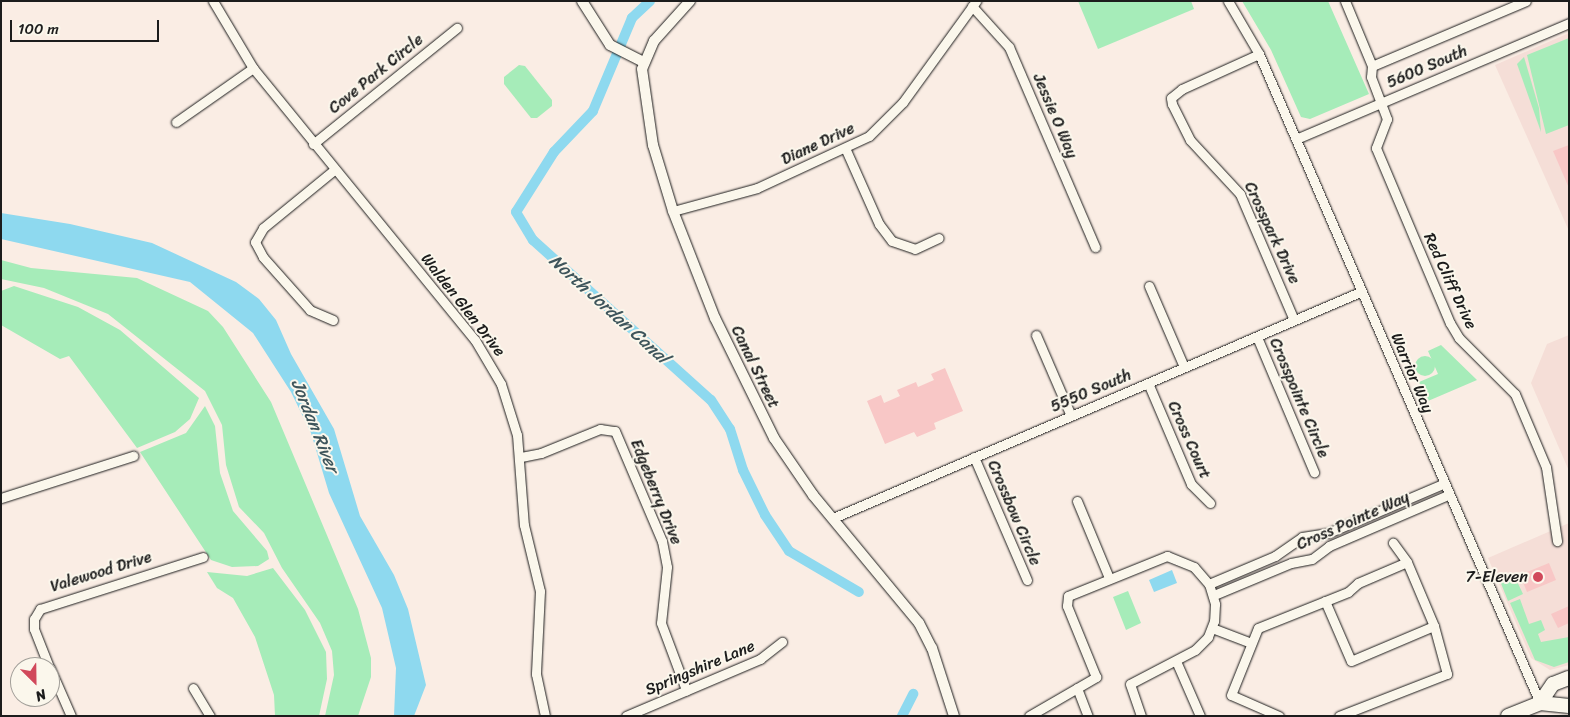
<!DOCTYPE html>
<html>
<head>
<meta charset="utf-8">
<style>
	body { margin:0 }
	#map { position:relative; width:1570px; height:717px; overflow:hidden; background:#faede4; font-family:Sriracha,sans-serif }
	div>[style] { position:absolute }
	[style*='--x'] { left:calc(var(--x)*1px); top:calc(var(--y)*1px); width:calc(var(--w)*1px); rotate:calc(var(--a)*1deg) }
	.built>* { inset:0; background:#f5ded7 }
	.green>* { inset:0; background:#a6ecb9 }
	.round { border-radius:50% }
	.water>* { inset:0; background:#8ed9ef }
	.canal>* { height:10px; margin:-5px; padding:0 5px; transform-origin:5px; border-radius:5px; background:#8ed9ef }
	.building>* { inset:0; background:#f8c7c6 }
	.roads { filter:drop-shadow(0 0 1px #1c1c1c) drop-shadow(0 0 1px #1c1c1c) }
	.minor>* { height:9px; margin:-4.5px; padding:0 4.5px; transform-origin:4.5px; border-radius:4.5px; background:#fbf7ec }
	.tertiary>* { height:10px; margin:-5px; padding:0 5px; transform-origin:5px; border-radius:5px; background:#fbf7ec }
	.primary>* { height:14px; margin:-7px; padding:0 7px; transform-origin:7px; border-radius:7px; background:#fbf7ec }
	.dots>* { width:14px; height:14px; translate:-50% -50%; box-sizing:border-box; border:2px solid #fbf7ec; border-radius:50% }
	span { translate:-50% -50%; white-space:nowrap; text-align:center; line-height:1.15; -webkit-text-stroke:4px #fbf7ec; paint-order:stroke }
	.street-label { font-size:16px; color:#1c1c1c }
	.poi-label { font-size:16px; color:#1c1c1c }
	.right { translate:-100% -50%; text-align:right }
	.water-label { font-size:18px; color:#3e555b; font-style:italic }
	.frame { position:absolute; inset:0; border:2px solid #1c1c1c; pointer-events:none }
	.north { position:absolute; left:10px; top:657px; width:50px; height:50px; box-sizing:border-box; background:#fbf7ec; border:1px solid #a29f99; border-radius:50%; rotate:157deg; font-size:14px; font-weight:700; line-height:20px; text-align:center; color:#1c1c1c }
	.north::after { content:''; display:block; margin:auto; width:18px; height:22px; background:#d1495b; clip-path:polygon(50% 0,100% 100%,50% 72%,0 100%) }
	.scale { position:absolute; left:10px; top:20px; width:149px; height:22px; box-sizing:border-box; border:2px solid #1c1c1c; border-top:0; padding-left:6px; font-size:15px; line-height:18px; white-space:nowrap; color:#1c1c1c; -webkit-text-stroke:4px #fbf7ec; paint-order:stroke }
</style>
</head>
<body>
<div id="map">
	<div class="built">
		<i style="clip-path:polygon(1569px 33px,1569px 231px,1495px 65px)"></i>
		<i style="clip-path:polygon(1569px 335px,1569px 471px,1531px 383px,1547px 344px)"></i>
		<i style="clip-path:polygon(1569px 523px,1569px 665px,1550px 670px,1531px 658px,1488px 558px)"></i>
	</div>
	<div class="green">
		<i style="clip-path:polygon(1078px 1px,1191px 1px,1194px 9px,1098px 49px)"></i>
		<i style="clip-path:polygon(1242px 1px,1328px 1px,1369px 94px,1310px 119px,1301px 117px,1271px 50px)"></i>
		<i style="clip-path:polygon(1569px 38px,1569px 125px,1546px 134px,1527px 55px)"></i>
		<i style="clip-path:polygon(1524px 57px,1539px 108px,1541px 132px,1517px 64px)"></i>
		<i style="clip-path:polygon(519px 65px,525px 66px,552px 100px,552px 106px,537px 118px,531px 118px,504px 84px,504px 77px)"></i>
		<i style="clip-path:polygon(1px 260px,31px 268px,137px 278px,208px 311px,223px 327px,271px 402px,358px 609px,371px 658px,371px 677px,358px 716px,325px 716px,334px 675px,332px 651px,320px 623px,282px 568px,264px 533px,239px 507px,226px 465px,222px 425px,205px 391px,108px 314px,44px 288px,1px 279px)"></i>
		<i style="clip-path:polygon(14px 286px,78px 307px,120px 330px,199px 398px,190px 419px,175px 432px,137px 448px,69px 356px,60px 359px,1px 325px,1px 291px)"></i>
		<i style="clip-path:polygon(1441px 345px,1477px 380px,1428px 401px,1419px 382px,1438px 374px,1428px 351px)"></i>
		<i class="round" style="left:1415px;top:356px;width:20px;height:20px"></i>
		<i style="clip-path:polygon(205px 406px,215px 426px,220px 473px,233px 511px,267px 551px,269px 559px,258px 566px,232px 567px,211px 560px,140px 452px,186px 433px)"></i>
		<i style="clip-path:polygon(273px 568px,305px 610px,326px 652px,327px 679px,319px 716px,275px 716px,274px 695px,255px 637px,233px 598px,217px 588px,207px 572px,247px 576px)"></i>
		<i style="clip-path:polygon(1513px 573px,1523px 594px,1508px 601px,1500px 581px)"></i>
		<i style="clip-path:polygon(1128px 591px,1141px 623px,1126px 630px,1113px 597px)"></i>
		<i style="clip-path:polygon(1520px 599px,1529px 624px,1541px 620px,1545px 630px,1538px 634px,1541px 642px,1569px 637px,1569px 662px,1554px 667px,1535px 660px,1510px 603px)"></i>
	</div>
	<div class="water">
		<i style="clip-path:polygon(1px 213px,70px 224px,152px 243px,236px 282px,259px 299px,276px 320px,291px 354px,334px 429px,360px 516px,394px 575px,408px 609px,426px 685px,414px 716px,394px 716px,396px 668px,382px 608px,329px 493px,311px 433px,291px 392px,253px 333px,190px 282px,1px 239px)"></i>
		<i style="clip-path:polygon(1172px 570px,1177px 583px,1154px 592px,1149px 580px)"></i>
	</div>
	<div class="canal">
		<i style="--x:650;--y:1;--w:25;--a:137"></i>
		<i style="--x:632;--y:18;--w:101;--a:112.8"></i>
		<i style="--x:593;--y:111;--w:57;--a:133.6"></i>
		<i style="--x:554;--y:152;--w:71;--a:122.3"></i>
		<i style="--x:516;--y:212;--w:33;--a:59"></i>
		<i style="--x:533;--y:240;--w:239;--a:42"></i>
		<i style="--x:711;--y:400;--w:35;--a:57"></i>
		<i style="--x:730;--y:429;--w:43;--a:72.4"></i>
		<i style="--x:743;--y:470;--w:50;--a:63.9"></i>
		<i style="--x:765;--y:515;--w:43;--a:56.3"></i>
		<i style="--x:789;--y:551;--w:81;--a:30.4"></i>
		<i style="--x:902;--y:716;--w:25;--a:-63"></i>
	</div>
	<div class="building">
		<i style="clip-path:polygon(1569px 145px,1569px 188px,1553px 151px)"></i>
		<i style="clip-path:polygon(945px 368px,963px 411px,934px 423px,936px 429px,917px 437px,914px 432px,885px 444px,867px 401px,881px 395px,884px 403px,900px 396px,897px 390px,916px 382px,918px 387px,934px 380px,931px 374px)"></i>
		<i style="clip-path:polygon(1549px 563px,1556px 580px,1527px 592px,1520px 575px)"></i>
		<i style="clip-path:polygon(1569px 606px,1569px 623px,1558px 628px,1551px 614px)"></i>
	</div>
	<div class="roads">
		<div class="minor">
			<i style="--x:213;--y:1;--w:78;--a:59.2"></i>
			<i style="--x:253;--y:68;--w:351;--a:50.8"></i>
			<i style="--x:475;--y:340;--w:51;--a:59.4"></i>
			<i style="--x:501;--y:384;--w:53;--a:72.6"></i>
			<i style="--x:517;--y:435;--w:90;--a:85.6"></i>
			<i style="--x:524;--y:525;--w:68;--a:76.4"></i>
			<i style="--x:540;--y:591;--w:83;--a:92.8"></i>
			<i style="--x:536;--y:674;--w:43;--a:77.9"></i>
			<i style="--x:1228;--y:1;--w:61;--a:59.7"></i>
			<i style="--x:1259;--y:54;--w:707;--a:66.59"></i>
			<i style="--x:1345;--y:1;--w:70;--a:67.4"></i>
			<i style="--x:1372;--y:66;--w:11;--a:95"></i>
			<i style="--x:1371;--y:77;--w:45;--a:69.1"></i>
			<i style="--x:1387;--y:119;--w:31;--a:111"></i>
			<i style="--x:1376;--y:148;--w:190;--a:67.1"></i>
			<i style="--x:1450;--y:323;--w:17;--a:59"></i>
			<i style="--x:1459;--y:338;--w:79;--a:45"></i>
			<i style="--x:1515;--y:394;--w:79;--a:67"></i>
			<i style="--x:1546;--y:467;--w:75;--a:81.5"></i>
			<i style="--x:972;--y:6;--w:55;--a:47.9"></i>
			<i style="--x:1009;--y:47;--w:218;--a:66.7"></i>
			<i style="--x:1259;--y:54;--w:85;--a:155.6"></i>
			<i style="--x:1182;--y:89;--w:14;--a:141"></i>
			<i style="--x:1171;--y:98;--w:6;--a:81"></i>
			<i style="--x:1172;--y:104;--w:40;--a:63.4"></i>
			<i style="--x:1190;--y:140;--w:74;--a:47.2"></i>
			<i style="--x:1240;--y:194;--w:137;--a:66.8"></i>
			<i style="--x:1372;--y:66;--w:167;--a:-22.9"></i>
			<i style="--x:176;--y:122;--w:94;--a:-35"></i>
			<i style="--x:1296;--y:139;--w:297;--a:-23"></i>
			<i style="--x:313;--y:144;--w:185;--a:-38.9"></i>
			<i style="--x:846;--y:150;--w:81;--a:66"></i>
			<i style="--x:879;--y:224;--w:21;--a:53"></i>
			<i style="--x:892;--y:241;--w:24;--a:19"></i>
			<i style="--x:915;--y:249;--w:26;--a:-25"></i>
			<i style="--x:673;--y:211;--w:87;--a:-15.3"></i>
			<i style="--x:757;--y:188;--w:123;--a:-24.9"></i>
			<i style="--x:869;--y:136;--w:48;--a:-45"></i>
			<i style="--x:903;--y:102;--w:125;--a:-54.1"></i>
			<i style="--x:1149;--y:286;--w:88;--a:66.6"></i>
			<i style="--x:333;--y:320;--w:25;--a:-157"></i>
			<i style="--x:310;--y:310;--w:71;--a:-131.6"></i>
			<i style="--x:263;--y:257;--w:17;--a:-118"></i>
			<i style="--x:255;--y:242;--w:16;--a:-60"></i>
			<i style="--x:263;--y:228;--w:92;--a:-39.2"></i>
			<i style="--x:1036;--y:335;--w:88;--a:66.6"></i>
			<i style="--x:1257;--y:337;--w:147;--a:67.1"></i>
			<i style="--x:1148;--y:383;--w:110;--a:66.9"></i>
			<i style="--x:1191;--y:484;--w:27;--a:45"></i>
			<i style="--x:521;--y:457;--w:20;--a:-11"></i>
			<i style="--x:541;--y:453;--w:64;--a:-22.1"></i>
			<i style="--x:600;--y:429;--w:15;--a:8"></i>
			<i style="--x:615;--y:431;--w:120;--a:66.9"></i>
			<i style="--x:662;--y:541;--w:26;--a:79"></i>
			<i style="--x:667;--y:567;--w:56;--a:96.1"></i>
			<i style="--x:661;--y:623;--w:72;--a:69.5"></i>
			<i style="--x:974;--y:457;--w:134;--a:66.7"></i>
			<i style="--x:1;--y:498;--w:139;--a:-17.7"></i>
			<i style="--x:1077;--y:501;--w:83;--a:67.4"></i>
			<i style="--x:833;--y:518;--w:573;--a:-23.21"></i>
			<i style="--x:1209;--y:584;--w:72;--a:-23"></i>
			<i style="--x:1275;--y:556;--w:33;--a:-35"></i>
			<i style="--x:1302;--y:537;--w:26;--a:-9"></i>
			<i style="--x:1328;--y:533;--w:125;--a:-23.1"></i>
			<i style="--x:1214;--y:595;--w:83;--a:-22.6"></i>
			<i style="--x:1291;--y:563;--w:21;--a:-11"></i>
			<i style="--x:1312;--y:559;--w:21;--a:-37"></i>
			<i style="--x:1329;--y:546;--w:129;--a:-23.2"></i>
			<i style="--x:1325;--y:601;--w:65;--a:66.6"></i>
			<i style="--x:1351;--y:661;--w:90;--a:-22.9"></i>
			<i style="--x:1212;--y:628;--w:42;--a:21"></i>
			<i style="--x:1176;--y:661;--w:60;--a:66.4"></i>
			<i style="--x:49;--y:667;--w:41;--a:-111.5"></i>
			<i style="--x:34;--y:629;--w:10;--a:-90"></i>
			<i style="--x:34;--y:619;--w:12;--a:-59"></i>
			<i style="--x:40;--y:609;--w:171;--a:-17.7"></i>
			<i style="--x:50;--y:668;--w:52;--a:66.4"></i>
			<i style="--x:193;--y:688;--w:33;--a:59"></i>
			<i style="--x:1077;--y:688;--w:30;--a:69"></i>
			<i style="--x:626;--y:716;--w:146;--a:-23"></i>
			<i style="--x:760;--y:659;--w:28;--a:-38"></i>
			<i style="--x:1029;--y:716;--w:78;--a:-30.2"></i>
			<i style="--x:1096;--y:677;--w:77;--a:-112.2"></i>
			<i style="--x:1067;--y:606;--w:10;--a:-84"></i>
			<i style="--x:1068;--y:596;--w:107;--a:-22"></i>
			<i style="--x:1167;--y:556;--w:29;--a:22"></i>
			<i style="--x:1194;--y:567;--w:23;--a:49"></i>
			<i style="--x:1209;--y:584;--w:21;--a:73"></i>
			<i style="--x:1215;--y:604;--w:17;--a:93"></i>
			<i style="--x:1214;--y:621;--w:17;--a:111"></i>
			<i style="--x:1208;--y:637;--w:18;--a:135"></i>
			<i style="--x:1195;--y:650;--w:73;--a:152.4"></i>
			<i style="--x:1130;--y:684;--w:34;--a:71"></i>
			<i style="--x:1279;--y:716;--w:52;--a:-156.4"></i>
			<i style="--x:1231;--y:695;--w:72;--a:-68.1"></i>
			<i style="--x:1258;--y:628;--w:97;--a:-21.8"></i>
			<i style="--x:1348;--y:592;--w:13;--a:-42"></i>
			<i style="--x:1358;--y:583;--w:53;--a:-23.2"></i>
			<i style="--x:1339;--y:716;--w:116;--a:-21.3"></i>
			<i style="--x:1447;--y:674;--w:50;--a:-105.2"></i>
			<i style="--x:1434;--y:626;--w:69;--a:-112.9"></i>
			<i style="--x:1407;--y:562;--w:24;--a:-126"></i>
		</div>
		<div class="tertiary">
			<i style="--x:582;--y:1;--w:52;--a:57.5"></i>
			<i style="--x:610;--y:45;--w:37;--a:27"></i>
			<i style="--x:690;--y:1;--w:54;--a:132"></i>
			<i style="--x:654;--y:41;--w:30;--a:113"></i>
			<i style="--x:642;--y:69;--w:77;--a:81.8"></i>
			<i style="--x:653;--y:145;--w:69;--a:73.1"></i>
			<i style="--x:673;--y:211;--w:115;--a:68.6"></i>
			<i style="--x:715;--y:318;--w:134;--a:63.8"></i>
			<i style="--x:774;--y:438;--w:69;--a:55.6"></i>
			<i style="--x:813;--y:495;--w:166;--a:50.4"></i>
			<i style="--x:919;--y:623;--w:28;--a:63"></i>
			<i style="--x:932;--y:648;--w:71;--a:72.1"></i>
		</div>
		<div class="primary">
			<i style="--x:1540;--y:703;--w:29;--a:6"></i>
			<i style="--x:1508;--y:716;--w:35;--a:-22"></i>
			<i style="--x:1540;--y:703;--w:23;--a:-56"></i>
			<i style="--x:1553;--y:684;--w:17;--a:-21"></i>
		</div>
	</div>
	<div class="dots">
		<i style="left:1538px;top:577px;background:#d1495b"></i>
	</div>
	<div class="street-label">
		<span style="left:1427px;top:67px;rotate:-23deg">5600 South</span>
		<span style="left:376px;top:74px;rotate:-39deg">Cove Park Circle</span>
		<span style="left:1055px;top:116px;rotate:67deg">Jessie O Way</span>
		<span style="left:818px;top:144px;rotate:-25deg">Diane Drive</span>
		<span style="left:1272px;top:233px;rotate:65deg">Crosspark Drive</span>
		<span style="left:1450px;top:281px;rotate:65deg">Red Cliff Drive</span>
		<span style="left:463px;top:305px;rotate:52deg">Walden Glen Drive</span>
		<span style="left:755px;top:367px;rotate:64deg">Canal Street</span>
		<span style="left:1412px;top:373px;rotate:67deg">Warrior Way</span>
		<span style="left:1091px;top:391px;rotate:-23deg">5550 South</span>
		<span style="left:1299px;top:398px;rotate:67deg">Crosspointe Circle</span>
		<span style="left:1189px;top:440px;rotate:66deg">Cross Court</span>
		<span style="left:656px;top:492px;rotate:68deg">Edgeberry Drive</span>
		<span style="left:1014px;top:513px;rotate:67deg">Crossbow Circle</span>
		<span style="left:1353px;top:521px;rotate:-24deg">Cross Pointe Way</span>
		<span style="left:101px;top:572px;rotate:-17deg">Valewood Drive</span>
		<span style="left:700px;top:668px;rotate:-23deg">Springshire Lane</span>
	</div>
	<div class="poi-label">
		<span class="right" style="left:1528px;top:577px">7-Eleven</span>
	</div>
	<div class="water-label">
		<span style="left:609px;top:309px;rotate:42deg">North Jordan Canal</span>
		<span style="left:315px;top:426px;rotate:68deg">Jordan River</span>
	</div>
	<div class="frame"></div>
	<div class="north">N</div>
	<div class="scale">100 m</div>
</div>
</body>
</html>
